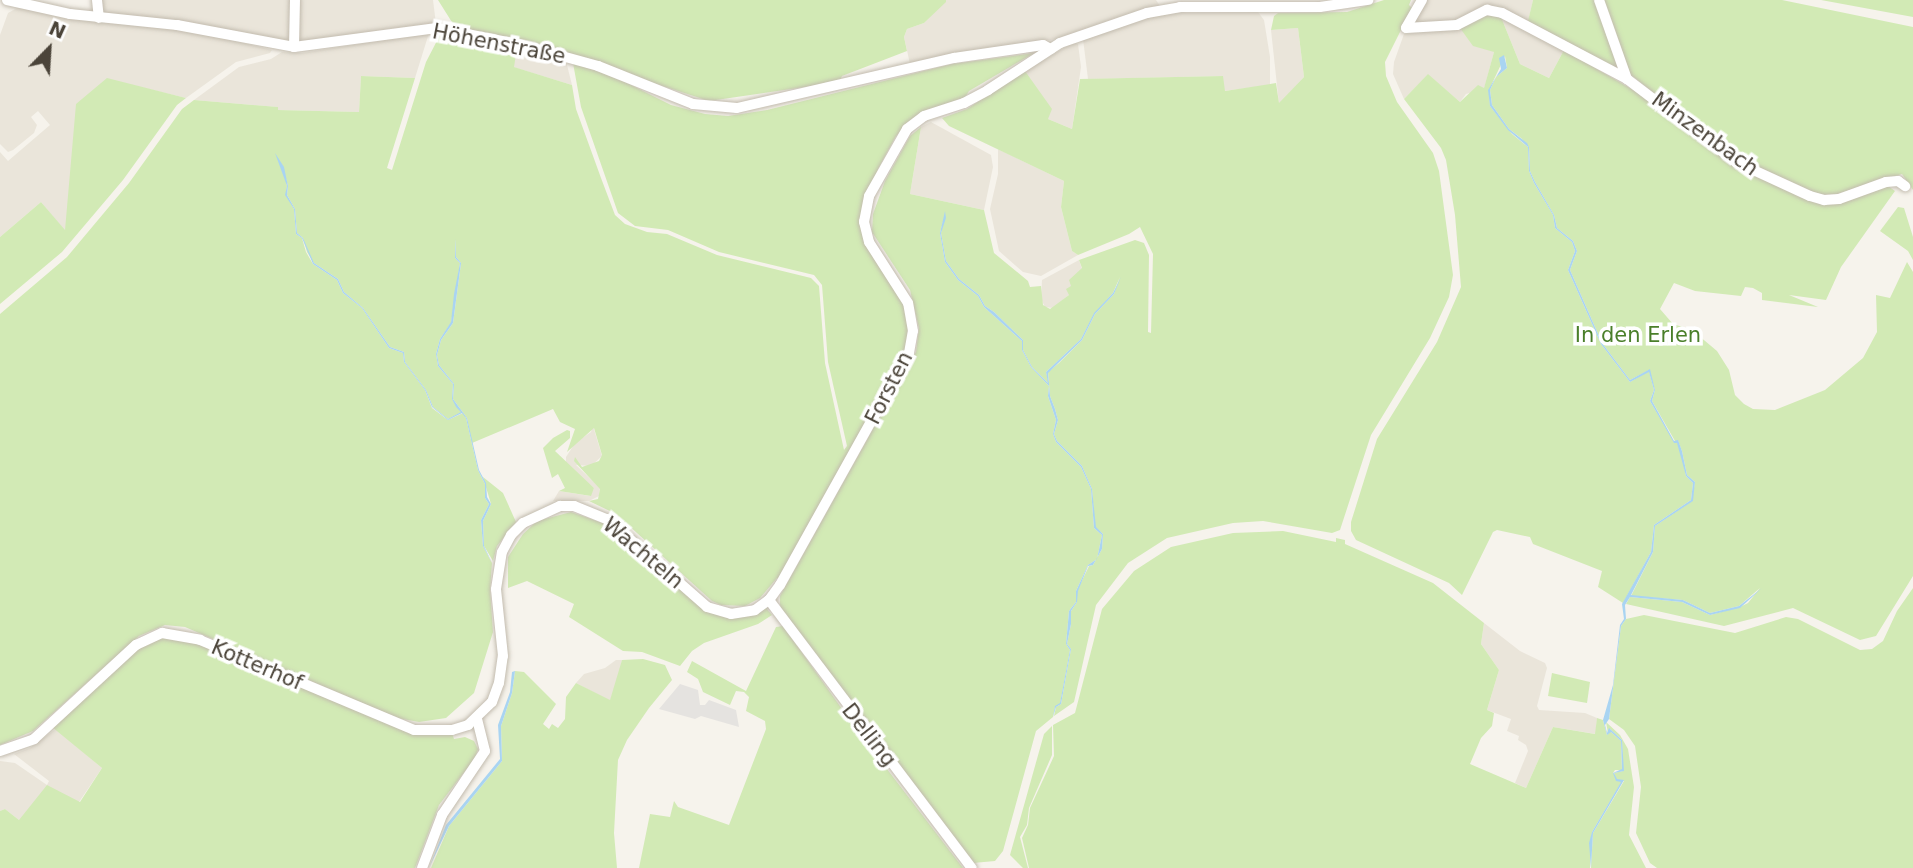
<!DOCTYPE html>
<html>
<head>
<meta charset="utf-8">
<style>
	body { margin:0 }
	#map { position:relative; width:1913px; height:868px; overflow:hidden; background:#f6f3ec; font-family:"DejaVu Sans",sans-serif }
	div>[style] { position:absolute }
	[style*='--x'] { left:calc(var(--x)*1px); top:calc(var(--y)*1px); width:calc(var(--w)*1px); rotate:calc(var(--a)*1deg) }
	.residential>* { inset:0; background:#eae5da }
	.green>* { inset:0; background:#d2eab5 }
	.parking>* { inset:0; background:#e5e3e0 }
	.water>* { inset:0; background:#a9d4f2 }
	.roads { filter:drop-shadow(0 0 2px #c2bbae) drop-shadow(0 0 2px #c2bbae) }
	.minor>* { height:10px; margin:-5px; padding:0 5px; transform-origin:5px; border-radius:5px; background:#fff }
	span { translate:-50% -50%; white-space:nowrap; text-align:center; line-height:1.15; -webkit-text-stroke:7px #fff; paint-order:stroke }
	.street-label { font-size:21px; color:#4b4439 }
	.park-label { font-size:21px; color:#4a7f2a }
	.north { position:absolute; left:14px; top:14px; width:70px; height:70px; -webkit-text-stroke:5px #fff; paint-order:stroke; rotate:24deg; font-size:19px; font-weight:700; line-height:28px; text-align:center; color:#4b4439 }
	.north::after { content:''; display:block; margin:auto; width:24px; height:32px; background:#4b4439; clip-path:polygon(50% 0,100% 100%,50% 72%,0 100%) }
</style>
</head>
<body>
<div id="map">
	<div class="residential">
		<i style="clip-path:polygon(99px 0,292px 0,291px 36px,284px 42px,105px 13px)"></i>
		<i style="clip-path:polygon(298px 0,433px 0,436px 24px,387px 29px,310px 44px,298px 39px)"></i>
		<i style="clip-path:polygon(946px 0,1156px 0,1160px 6px,1056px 39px,910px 64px,904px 37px,907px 29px,924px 23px)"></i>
		<i style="clip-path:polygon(1424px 0,1533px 0,1528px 22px,1512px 13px,1457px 22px,1413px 24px)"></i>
		<i style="clip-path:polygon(19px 7px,90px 21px,204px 33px,272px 50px,270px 53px,236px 62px,186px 98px,107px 79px,65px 231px,41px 202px,0 237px,0 152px,8px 161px,50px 125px,38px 111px,31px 117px,37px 125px,34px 133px,13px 150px,8px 152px,0 144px,0 35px,8px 13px)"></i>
		<i style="clip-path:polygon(1258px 12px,1264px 20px,1270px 57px,1270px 85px,1224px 91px,1222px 76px,1088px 79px,1083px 39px,1162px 13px)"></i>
		<i style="clip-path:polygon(1501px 17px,1564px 50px,1549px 78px,1520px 64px)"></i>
		<i style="clip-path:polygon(1298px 28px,1304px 77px,1279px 104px,1271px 30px)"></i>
		<i style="clip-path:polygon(1460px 28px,1494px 52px,1484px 89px,1466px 94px,1460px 102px,1428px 75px,1404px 99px,1393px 74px,1394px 62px,1404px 34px)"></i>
		<i style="clip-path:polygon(429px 33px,415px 78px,361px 76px,359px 112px,277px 110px,277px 107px,194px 100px,239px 67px,271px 59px,282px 52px,302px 53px)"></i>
		<i style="clip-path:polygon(1074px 42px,1078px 44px,1081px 67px,1072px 129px,1048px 119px,1025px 71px)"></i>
		<i style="clip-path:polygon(517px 48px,566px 61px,572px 85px,513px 67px)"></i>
		<i style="clip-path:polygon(931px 122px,991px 155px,993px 167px,984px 210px,910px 194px,921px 127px)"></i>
		<i style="clip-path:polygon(998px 149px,1064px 181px,1061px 207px,1072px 251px,1078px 255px,1041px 276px,1023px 272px,999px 251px,990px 209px,998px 174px)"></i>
		<i style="clip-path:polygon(1079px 260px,1082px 269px,1069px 295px,1053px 308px,1045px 307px,1041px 299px,1042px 280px)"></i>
		<i style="clip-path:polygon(593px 426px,602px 456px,591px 466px,576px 465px,600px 488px,599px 496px,589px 501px,553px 501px,559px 491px,590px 496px,594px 488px,566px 464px,566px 457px,575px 443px,591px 432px)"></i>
		<i style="clip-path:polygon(1484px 623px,1520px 651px,1545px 663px,1547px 668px,1537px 706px,1539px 710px,1585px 713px,1597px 718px,1596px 734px,1553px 727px,1526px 788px,1515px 783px,1528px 751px,1526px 745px,1518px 740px,1519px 736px,1507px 731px,1511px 719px,1487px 710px,1499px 670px,1481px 644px)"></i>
		<i style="clip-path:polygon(616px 660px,622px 660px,621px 669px,610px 701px,576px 683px,584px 674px,605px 668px)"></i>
		<i style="clip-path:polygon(56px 729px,102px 768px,79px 802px,19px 820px,5px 809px,0 811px,0 761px,15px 763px,47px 785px,49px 781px,14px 754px,30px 748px)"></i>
	</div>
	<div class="green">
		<i style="clip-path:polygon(438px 0,946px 0,946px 2px,924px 23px,907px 29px,904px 37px,907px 51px,842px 76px,839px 82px,709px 101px,527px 42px,455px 27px)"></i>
		<i style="clip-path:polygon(1384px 0,1411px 0,1409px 5px,1412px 8px,1385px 62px,1386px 76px,1397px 102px,1433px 153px,1439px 171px,1453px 275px,1449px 297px,1430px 338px,1371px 435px,1340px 530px,1332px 533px,1263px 521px,1233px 523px,1167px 538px,1128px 563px,1096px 605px,1074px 702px,1054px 716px,1056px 707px,1061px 704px,1071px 649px,1067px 644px,1071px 624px,1071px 611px,1077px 602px,1077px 591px,1089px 566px,1093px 565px,1102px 549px,1103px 534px,1095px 527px,1092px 489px,1082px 466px,1057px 441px,1054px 434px,1058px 420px,1055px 409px,1050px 396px,1048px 372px,1059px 363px,1082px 340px,1095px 314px,1114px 294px,1120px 277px,1113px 293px,1094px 314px,1081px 339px,1046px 372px,1049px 384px,1032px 367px,1023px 350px,1023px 340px,994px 312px,985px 306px,979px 295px,959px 279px,946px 261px,941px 233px,944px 218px,940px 233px,945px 262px,958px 280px,978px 296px,984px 307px,1022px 341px,1022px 350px,1031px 367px,1049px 386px,1048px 396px,1056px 420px,1053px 434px,1056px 442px,1081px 467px,1091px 489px,1094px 528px,1102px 535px,1097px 559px,1088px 565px,1076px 591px,1076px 602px,1069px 611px,1066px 644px,1070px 650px,1060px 704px,1055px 707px,1053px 717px,1036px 731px,1003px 851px,995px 861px,973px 863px,783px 614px,780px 605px,780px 596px,916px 352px,919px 328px,910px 290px,872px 232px,873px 214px,885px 181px,910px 136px,921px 127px,910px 194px,984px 210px,994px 253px,1028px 281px,1030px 287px,1041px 286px,1043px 305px,1050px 309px,1069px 295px,1066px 289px,1071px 286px,1069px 280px,1082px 268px,1079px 260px,1135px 240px,1144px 243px,1149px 255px,1148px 332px,1151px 333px,1153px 254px,1140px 227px,1129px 234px,1078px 255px,1072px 251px,1061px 207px,1064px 181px,949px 126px,942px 118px,967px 109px,1025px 71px,1052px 109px,1048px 119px,1072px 129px,1080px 79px,1223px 76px,1225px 91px,1276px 83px,1279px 103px,1304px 77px,1298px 28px,1271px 30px,1274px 16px,1278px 13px,1347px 12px)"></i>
		<i style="clip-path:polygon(1533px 0,1595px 0,1619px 72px,1528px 21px)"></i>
		<i style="clip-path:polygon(1602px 0,1782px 0,1913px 27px,1913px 190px,1902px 174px,1837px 194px,1820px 195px,1730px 154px,1630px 74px)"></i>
		<i style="clip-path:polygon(1821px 0,1913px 0,1913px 17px)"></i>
		<i style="clip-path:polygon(1482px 15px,1501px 17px,1520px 64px,1549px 78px,1564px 50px,1652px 101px,1734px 164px,1825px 205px,1888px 186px,1895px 191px,1841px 267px,1826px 300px,1789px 295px,1818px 307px,1762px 300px,1762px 293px,1753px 288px,1745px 287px,1741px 296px,1695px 291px,1674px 283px,1660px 309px,1673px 324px,1692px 330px,1717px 351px,1729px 370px,1735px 395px,1744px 404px,1753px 409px,1775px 410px,1825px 390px,1863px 358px,1877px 332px,1876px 295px,1890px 298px,1907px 262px,1913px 272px,1913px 576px,1876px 636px,1860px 640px,1793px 608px,1724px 626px,1626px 604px,1630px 597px,1682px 602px,1710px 615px,1740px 607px,1748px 603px,1760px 588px,1739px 606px,1710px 613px,1683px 600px,1631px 596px,1653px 552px,1655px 526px,1692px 501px,1695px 482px,1687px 475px,1682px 451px,1678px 441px,1675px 441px,1652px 401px,1655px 390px,1649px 370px,1630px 380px,1602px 343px,1570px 270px,1577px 251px,1573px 241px,1557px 228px,1554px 215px,1535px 182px,1530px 171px,1529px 147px,1521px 138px,1509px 129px,1492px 105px,1490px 90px,1496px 77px,1507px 68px,1505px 56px,1489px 90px,1490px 106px,1512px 134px,1528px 147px,1529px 171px,1534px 183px,1553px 215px,1555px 228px,1572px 242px,1575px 251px,1568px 270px,1601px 344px,1630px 382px,1649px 371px,1654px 390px,1650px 401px,1674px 442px,1677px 442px,1681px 451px,1686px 476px,1693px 483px,1691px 500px,1654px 525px,1651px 552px,1623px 603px,1598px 587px,1602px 571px,1533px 544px,1530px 537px,1497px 530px,1493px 532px,1462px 595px,1449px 583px,1356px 540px,1351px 531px,1351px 522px,1377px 439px,1437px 342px,1461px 287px,1455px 215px,1446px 160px,1441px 148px,1404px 99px,1428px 74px,1460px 102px,1478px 85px,1484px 88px,1494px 52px,1473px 46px,1460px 28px)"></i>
		<i style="clip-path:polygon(441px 33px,517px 48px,514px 67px,572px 85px,576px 109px,601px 178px,615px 215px,625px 224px,647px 232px,667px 234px,717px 255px,811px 278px,819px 286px,825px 363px,844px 450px,847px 446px,828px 362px,822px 285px,814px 275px,719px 252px,668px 230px,635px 226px,618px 213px,581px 107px,573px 63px,617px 78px,671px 105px,705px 114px,728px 116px,767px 110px,952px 64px,1034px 53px,969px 91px,964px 99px,905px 127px,896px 136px,879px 167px,861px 213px,908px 313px,909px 344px,780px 579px,777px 578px,760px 598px,745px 606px,721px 605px,712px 601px,616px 514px,589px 501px,598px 499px,600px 489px,574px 461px,575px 457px,582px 467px,599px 461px,602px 455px,594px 428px,567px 452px,575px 429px,560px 422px,553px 409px,472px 443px,467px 418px,453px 399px,454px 384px,439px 365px,437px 355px,441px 340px,453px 323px,461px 263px,456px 257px,456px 239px,455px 258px,460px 263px,451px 323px,440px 339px,436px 354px,438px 366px,453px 384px,452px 399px,462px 412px,448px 419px,433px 407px,426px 390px,405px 362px,404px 352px,390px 347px,363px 308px,344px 292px,338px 279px,314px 263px,307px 252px,303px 238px,297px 233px,295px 209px,287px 195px,288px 186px,283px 168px,287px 186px,286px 195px,294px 209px,296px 234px,302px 238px,306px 252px,313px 264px,337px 280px,343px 293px,362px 308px,389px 348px,403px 353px,404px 362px,425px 390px,432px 408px,448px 420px,463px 413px,466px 418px,478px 470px,485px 484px,485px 498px,489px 504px,481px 520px,483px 546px,492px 563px,490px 590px,493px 632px,474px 693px,446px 718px,419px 722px,397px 718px,185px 627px,165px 625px,139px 636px,33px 731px,0 745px,0 314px,67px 257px,129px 183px,182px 109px,194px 100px,278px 107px,278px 110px,359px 112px,361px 76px,415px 78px,387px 168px,392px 170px,426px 62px)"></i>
		<i style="clip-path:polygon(107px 78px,186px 98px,177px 105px,123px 180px,62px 252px,0 304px,0 237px,41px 202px,65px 230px,76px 104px)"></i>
		<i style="clip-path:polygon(1898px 207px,1904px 208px,1913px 237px,1913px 260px,1908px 251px,1880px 231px)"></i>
		<i style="clip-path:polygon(567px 430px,570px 431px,570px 438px,555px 451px,594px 488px,591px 496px,559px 491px,565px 488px,558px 474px,552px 478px,543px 448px,553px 438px)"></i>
		<i style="clip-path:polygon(483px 477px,503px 493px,516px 522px,497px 546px,493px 561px,484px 546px,483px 521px,491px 504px)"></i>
		<i style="clip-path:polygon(571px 512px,608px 525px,706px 610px,766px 608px,772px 615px,758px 624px,704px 643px,692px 651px,680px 666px,642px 652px,623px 651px,569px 617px,574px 604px,527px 581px,508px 588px,508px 557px,523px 534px,537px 521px)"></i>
		<i style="clip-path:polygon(1283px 531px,1336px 542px,1336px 538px,1345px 540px,1345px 544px,1433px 583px,1484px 623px,1481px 644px,1499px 670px,1487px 710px,1494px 713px,1492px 726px,1481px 738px,1470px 764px,1526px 788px,1553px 727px,1595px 734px,1597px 718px,1603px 720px,1607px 735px,1610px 731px,1621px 741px,1622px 770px,1615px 770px,1613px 773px,1622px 781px,1592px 832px,1590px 868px,1029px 868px,1022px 838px,1028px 825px,1030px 808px,1054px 756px,1053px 725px,1075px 713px,1102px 609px,1134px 571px,1171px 547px,1233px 533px)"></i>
		<i style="clip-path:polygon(1913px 588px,1913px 868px,1657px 868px,1650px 863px,1636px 833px,1641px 787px,1635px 746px,1624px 730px,1609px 719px,1621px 626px,1626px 619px,1644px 615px,1735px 633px,1786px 617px,1798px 619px,1860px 650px,1872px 649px,1883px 641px,1897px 611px)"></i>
		<i style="clip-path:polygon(783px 626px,857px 730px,963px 868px,639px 868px,650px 814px,670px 817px,674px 801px,678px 807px,729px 825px,766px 729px,765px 721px,746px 711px,749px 697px,744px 692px,736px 691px,730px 705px,703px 692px,698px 679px,687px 672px,692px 661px,746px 691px,776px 627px)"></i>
		<i style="clip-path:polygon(176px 635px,393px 724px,452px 733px,454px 739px,465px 737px,474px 741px,478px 749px,475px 758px,439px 805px,415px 868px,0 868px,0 811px,5px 809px,19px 820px,47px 785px,80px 802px,102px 768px,52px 727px,150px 638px)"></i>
		<i style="clip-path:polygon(643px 659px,665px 665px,672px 680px,649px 708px,627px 740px,618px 760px,614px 833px,617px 868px,431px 868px,449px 826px,502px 761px,501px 726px,512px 693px,515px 671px,524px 672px,556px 704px,543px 724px,549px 729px,552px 724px,558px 728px,565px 719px,566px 697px,576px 683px,610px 700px,622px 660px)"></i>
		<i style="clip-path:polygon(1552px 673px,1590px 682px,1587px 703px,1548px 696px)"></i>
		<i style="clip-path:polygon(1606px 722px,1620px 735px,1628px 749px,1634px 787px,1629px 835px,1646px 868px,1591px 868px,1593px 833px,1624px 781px,1617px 779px,1614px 773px,1623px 771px,1622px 740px,1610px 729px,1608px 733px)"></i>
		<i style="clip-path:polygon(1052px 726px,1052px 755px,1029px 808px,1027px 825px,1020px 837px,1028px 868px,1023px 868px,1010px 855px,1044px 734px)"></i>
	</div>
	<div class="parking">
		<i style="clip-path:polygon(680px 684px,698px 690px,700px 705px,705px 705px,709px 700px,736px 710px,739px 727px,701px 716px,695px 719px,659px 709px)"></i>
	</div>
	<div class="water">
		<i style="clip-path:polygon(1504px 55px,1507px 68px,1496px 77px,1490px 90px,1492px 105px,1509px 129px,1527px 143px,1529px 147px,1530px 171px,1535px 182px,1554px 215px,1557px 228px,1573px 241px,1577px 251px,1570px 270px,1602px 343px,1630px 380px,1650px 369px,1655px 390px,1652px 401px,1674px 441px,1678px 440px,1682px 451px,1687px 475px,1695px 482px,1693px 501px,1655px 526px,1653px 552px,1631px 595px,1683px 600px,1710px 613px,1739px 606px,1762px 588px,1740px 608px,1710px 615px,1682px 602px,1630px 597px,1625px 605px,1626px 619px,1621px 626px,1609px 719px,1605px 725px,1607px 733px,1609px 728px,1622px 740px,1624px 771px,1614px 773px,1617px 779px,1624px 780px,1593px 833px,1591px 868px,1589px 843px,1592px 832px,1621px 782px,1616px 781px,1613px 773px,1622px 769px,1621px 741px,1611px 732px,1607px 735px,1603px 720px,1613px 685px,1620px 625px,1624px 619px,1622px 604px,1651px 552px,1654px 525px,1691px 500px,1693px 483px,1686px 476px,1677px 443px,1674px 443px,1650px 401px,1654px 390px,1649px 372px,1630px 382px,1601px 344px,1568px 270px,1575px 251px,1572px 242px,1555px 228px,1553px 215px,1534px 183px,1529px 171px,1528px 147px,1508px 130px,1490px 106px,1488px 90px,1501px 69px,1499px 58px)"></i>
		<i style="clip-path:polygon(275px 153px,284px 167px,288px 186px,287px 195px,295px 209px,297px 233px,303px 238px,314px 263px,338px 279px,344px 292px,363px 308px,390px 347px,404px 352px,405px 362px,426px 390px,433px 407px,448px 419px,461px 412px,456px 407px,452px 399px,453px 384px,438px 366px,436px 354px,440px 339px,451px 322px,454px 294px,460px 263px,455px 258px,456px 238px,456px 257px,461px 263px,453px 323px,441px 340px,437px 355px,439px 365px,454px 384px,453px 399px,467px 418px,479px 470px,486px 483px,487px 497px,491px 504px,483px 521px,484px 546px,492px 563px,483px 546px,481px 520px,489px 504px,485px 498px,485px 484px,478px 470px,466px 418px,462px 413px,448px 420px,432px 407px,425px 390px,404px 362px,403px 353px,389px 348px,362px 308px,343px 293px,337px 280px,313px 264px,302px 238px,296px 234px,294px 209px,285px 195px,287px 186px)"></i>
		<i style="clip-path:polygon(945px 211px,946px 218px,941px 233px,946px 261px,959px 279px,979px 295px,985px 306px,994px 312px,1023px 340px,1023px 350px,1032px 367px,1048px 383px,1046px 372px,1081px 339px,1094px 313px,1113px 293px,1121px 277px,1114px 294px,1095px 314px,1082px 340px,1048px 373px,1050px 396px,1055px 409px,1058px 420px,1054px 434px,1057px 441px,1082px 466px,1092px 489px,1096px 527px,1103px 534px,1102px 549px,1093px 565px,1088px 566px,1078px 591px,1077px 602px,1071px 611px,1071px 624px,1067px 644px,1071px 649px,1061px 704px,1056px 707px,1053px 717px,1055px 706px,1060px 703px,1070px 650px,1066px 644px,1069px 611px,1076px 602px,1076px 591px,1088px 565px,1097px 559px,1102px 535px,1094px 528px,1091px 489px,1081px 467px,1056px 442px,1053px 434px,1056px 420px,1048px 396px,1049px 386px,1031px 367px,1022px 350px,1022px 341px,984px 307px,978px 296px,958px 280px,945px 262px,940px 233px)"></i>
		<i style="clip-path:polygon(515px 671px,512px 693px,501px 726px,502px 761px,449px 826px,429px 868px,446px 825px,500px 759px,498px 725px,510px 692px,512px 672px)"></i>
	</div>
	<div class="roads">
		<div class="minor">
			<i style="--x:7;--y:0;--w:65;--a:12.5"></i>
			<i style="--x:70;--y:14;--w:108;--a:5.9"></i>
			<i style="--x:177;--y:25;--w:119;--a:10.6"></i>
			<i style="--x:294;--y:47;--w:144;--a:-7.6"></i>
			<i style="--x:437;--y:28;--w:87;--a:11.3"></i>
			<i style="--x:522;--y:45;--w:79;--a:15.4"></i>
			<i style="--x:598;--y:66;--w:102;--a:21.8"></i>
			<i style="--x:693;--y:104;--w:44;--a:5.2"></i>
			<i style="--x:737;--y:108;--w:223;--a:-13"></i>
			<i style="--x:954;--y:58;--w:90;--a:-8.3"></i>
			<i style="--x:1043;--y:45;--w:9;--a:27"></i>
			<i style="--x:97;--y:0;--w:18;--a:84"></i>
			<i style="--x:1422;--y:0;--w:32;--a:120"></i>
			<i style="--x:1406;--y:28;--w:51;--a:-3.4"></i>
			<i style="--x:1457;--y:25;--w:34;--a:-27"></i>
			<i style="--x:1487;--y:10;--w:15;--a:11"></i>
			<i style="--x:1502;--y:13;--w:141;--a:27.8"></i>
			<i style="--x:1627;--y:79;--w:137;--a:37.3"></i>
			<i style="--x:1736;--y:162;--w:81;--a:24.7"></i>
			<i style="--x:1810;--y:196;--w:15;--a:16"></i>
			<i style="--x:1824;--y:200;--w:15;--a:-4"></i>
			<i style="--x:1839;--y:199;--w:50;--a:-19.9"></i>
			<i style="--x:1886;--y:182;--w:12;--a:-5"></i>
			<i style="--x:1898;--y:181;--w:9;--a:36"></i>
			<i style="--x:1599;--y:0;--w:84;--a:70.5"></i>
			<i style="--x:294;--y:47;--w:47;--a:-88.8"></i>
			<i style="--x:769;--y:600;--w:336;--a:52.9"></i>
			<i style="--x:0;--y:751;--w:36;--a:-19"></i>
			<i style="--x:34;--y:739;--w:139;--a:-42.7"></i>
			<i style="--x:136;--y:645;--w:29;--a:-25"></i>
			<i style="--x:162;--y:633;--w:39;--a:10"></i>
			<i style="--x:200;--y:640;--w:232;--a:22.8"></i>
			<i style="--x:414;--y:730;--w:38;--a:0"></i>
			<i style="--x:452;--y:730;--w:17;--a:-17"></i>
			<i style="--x:468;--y:725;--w:33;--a:-44"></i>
			<i style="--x:492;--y:702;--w:20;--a:-70"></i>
			<i style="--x:499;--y:683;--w:27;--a:-82"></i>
			<i style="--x:503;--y:656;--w:67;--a:-96"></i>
			<i style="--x:496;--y:589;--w:37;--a:-81"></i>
			<i style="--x:502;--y:552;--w:19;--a:-62"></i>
			<i style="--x:511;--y:535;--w:17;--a:-45"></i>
			<i style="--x:523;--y:523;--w:41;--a:-24.7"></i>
			<i style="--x:560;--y:506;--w:14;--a:0"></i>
			<i style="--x:574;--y:506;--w:35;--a:22"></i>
			<i style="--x:607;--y:519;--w:133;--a:41.3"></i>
			<i style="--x:707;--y:607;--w:25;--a:16"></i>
			<i style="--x:731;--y:614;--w:24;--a:-9"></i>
			<i style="--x:755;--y:610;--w:17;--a:-36"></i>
			<i style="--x:769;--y:600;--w:19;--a:-54"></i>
			<i style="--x:780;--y:585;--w:265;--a:-60.9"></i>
			<i style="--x:909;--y:353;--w:22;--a:-80"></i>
			<i style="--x:913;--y:331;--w:28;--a:-100"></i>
			<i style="--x:908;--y:303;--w:72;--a:-122.6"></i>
			<i style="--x:869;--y:242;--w:21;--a:-104"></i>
			<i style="--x:864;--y:222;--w:26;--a:-79"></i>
			<i style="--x:869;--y:196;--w:77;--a:-60.4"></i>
			<i style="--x:907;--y:129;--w:21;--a:-37"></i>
			<i style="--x:924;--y:116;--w:42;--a:-18"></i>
			<i style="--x:964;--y:103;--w:27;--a:-28"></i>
			<i style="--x:988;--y:90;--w:86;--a:-33.1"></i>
			<i style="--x:1060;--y:43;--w:92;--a:-19"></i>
			<i style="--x:1147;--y:13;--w:34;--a:-10"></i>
			<i style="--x:1180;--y:7;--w:140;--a:0"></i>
			<i style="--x:1320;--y:7;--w:49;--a:-8.3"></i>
			<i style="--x:422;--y:868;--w:57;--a:-69.3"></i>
			<i style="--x:442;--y:815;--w:77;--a:-56.1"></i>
			<i style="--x:485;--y:751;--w:32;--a:-104"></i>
		</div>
	</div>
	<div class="street-label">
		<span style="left:499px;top:44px;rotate:11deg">Höhenstraße</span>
		<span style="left:1705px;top:134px;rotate:36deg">Minzenbach</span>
		<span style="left:889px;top:388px;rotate:-63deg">Forsten</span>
		<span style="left:643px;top:553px;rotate:40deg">Wachteln</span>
		<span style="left:257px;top:665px;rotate:23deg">Kotterhof</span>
		<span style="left:869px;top:735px;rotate:52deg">Delling</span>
	</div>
	<div class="park-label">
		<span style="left:1638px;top:335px">In den Erlen</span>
	</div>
	<div class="north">N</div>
</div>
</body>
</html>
